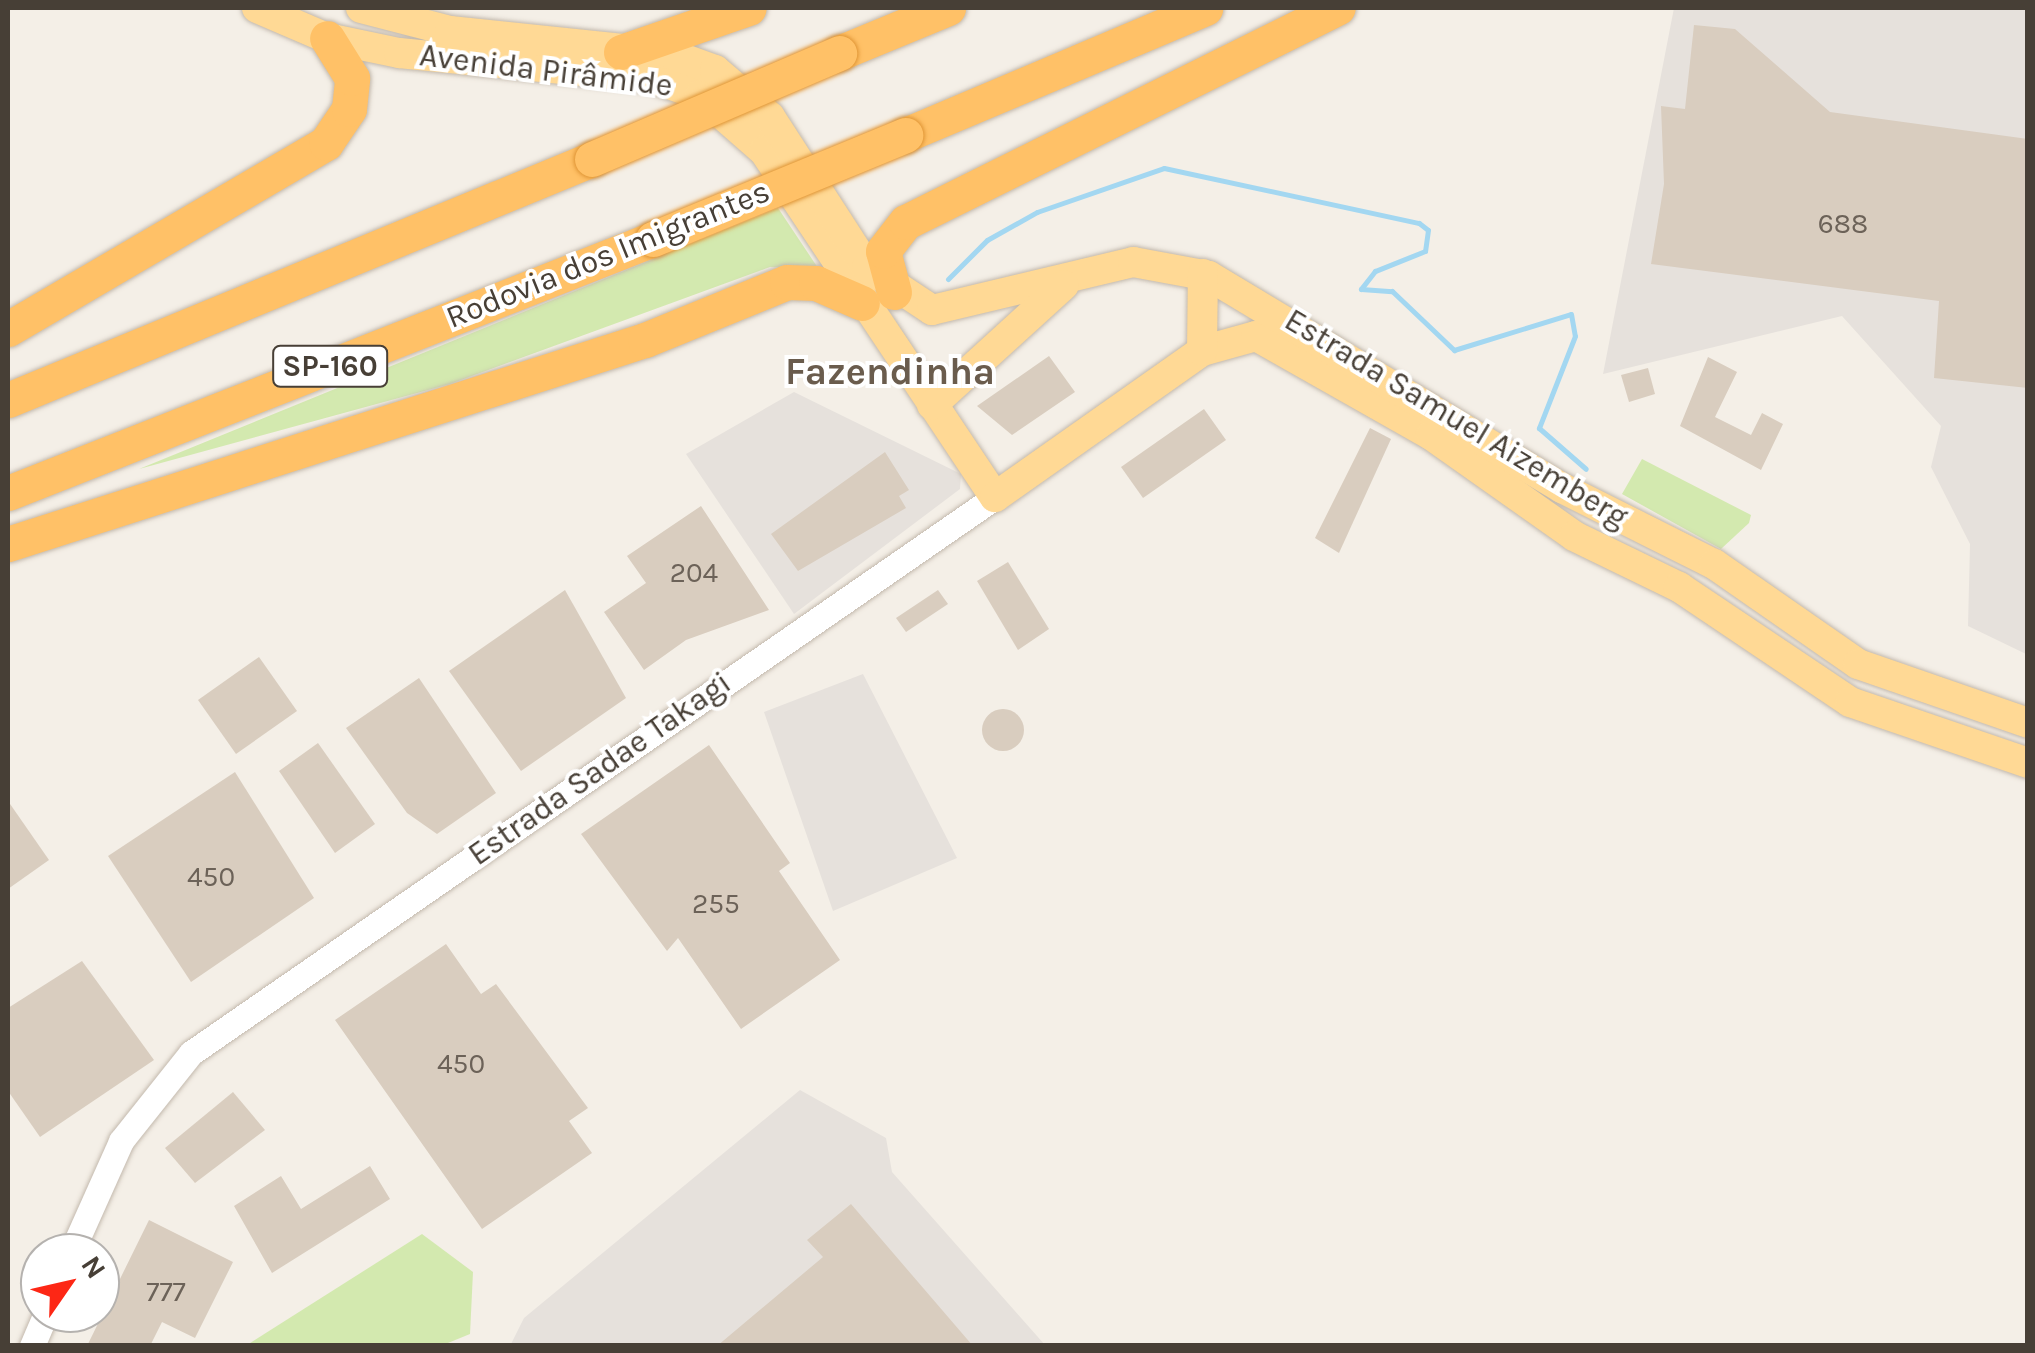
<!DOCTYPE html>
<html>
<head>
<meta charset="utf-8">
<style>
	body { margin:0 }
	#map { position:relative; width:2035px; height:1353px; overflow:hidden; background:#f4efe7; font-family:Karla,sans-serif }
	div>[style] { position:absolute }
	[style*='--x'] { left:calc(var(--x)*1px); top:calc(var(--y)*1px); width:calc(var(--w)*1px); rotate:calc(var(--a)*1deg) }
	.industrial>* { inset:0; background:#e6e1dc }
	.green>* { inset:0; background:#d3e9af }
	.stream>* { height:5px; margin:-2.5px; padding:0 2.5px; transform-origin:2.5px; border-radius:2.5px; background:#a3d7f1 }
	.building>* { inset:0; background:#d9cdbf }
	.round { border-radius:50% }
	.roads { filter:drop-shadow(0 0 2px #c3b9ad) drop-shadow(0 0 2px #c3b9ad) }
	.minor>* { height:25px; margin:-12.5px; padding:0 12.5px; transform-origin:12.5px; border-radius:12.5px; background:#fff }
	.major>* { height:30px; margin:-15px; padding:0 15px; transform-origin:15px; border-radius:15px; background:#ffd995 }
	.highway>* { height:35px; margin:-17.5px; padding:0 17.5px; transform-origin:17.5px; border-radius:17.5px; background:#ffc167 }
	.bridges { filter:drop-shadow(0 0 2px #e09535) drop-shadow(0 0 2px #e09535) }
	.highway-bridge>* { height:35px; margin:-17.5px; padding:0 17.5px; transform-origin:17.5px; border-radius:17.5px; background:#ffc167 }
	span { translate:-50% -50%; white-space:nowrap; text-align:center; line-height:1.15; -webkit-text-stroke:8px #fff; paint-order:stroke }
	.number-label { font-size:28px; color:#6c6258 }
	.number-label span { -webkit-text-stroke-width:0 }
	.shield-label span { padding:2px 8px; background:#fff; border:2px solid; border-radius:8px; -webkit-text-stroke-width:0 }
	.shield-label { font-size:30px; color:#473f36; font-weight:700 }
	.street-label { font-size:32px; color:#473f36 }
	.quarter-label { font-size:38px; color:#6a5c4d; font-weight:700 }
	.frame { position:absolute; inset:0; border:10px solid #473f36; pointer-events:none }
	.north { position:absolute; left:20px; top:1233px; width:100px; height:100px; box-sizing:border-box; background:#fff; border:2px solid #b5b2af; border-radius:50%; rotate:56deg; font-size:28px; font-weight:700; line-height:40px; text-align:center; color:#473f36 }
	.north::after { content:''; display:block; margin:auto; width:35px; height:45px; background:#fd2715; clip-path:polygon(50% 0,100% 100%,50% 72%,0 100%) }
</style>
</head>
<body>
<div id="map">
	<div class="industrial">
		<i style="clip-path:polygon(1674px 8px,2027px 8px,2026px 654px,1968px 626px,1970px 544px,1931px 467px,1941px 426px,1842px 316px,1603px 374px)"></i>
		<i style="clip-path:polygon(794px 392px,961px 474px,960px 489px,794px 614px,686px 454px)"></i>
		<i style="clip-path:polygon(863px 674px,957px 858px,833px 911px,764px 712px)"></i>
		<i style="clip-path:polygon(800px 1090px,886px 1138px,892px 1172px,1045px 1345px,510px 1346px,524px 1318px)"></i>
	</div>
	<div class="green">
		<i style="clip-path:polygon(778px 208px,818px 268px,770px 267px,450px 384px,139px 469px)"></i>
		<i style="clip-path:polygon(1642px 459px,1751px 515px,1749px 523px,1721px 549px,1622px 494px)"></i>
		<i style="clip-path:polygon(422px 1234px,473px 1272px,470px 1334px,443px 1345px,247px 1345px)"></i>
	</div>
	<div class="stream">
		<i style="--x:948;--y:279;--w:55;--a:-45"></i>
		<i style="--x:987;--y:240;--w:57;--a:-29.2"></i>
		<i style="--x:1037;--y:212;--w:134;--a:-19.1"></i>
		<i style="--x:1164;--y:168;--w:261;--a:12.2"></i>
		<i style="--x:1419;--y:223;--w:11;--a:38"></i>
		<i style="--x:1428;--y:230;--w:21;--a:98"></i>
		<i style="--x:1425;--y:251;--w:54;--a:158.2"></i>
		<i style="--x:1375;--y:271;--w:23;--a:128"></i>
		<i style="--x:1361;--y:289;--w:31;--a:4"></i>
		<i style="--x:1392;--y:291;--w:86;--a:43.6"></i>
		<i style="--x:1454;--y:350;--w:122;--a:-17.1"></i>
		<i style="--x:1571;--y:314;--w:22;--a:80"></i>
		<i style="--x:1575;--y:336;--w:99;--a:111.4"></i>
		<i style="--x:1539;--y:428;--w:62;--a:41.1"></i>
	</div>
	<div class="building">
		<i style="clip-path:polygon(1694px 25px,1735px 29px,1830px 112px,2028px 139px,2028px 388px,1934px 378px,1939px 301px,1651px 264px,1664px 184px,1661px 106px,1685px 109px)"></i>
		<i style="clip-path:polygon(1049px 356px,1075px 392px,1012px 435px,977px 406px)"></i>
		<i style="clip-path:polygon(1708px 357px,1737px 372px,1715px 417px,1751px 435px,1762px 413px,1783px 424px,1761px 470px,1680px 426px)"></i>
		<i style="clip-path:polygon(1648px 368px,1655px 394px,1629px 402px,1621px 375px)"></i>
		<i style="clip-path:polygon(1204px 409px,1226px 440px,1143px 498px,1121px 467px)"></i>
		<i style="clip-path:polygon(1370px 428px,1391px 439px,1339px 553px,1315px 538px)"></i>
		<i style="clip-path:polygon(885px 452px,909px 490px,899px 496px,906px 508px,798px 571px,771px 534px)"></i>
		<i style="clip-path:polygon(701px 506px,769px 610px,686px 640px,644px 670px,604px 612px,646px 583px,627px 556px)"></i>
		<i style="clip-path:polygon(1008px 562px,1049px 629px,1018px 650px,977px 581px)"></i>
		<i style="clip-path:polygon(565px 590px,626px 698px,521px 771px,449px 671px)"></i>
		<i style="clip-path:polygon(938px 590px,948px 604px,906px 632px,896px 618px)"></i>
		<i style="clip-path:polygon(259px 657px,297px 711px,236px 754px,198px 700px)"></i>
		<i style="clip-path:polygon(419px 678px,496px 793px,437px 834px,407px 813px,346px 728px)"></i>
		<i class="round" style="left:982px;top:709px;width:42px;height:42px"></i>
		<i style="clip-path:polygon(318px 743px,375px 824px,335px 853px,279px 771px)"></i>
		<i style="clip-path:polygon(709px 745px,790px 863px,779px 871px,840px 960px,741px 1029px,678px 938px,667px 951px,581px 834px)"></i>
		<i style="clip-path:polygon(235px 772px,314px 898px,191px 982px,108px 856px)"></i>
		<i style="clip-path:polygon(8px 801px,49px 860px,8px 889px)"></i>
		<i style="clip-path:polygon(446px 944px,481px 994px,496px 984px,588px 1108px,569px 1121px,592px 1153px,482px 1229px,335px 1020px)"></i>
		<i style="clip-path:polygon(82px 961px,154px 1060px,40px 1137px,8px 1091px,8px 1008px)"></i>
		<i style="clip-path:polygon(233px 1092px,265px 1130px,195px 1183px,165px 1148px)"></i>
		<i style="clip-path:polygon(370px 1166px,390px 1199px,272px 1273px,234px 1206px,281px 1176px,301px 1209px)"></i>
		<i style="clip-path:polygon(851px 1204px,973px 1346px,717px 1346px,823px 1257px,807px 1240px)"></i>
		<i style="clip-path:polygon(149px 1220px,233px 1262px,195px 1338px,162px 1322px,150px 1346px,87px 1346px)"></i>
	</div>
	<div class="roads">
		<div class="minor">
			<i style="--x:71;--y:1253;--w:123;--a:-65.9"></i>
			<i style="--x:121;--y:1141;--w:112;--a:-51.5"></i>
			<i style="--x:191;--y:1053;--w:978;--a:-34.67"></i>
			<i style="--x:32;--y:1346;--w:36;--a:-67"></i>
		</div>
		<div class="major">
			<i style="--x:257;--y:8;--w:76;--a:23.2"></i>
			<i style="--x:327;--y:38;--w:74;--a:11.8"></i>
			<i style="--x:399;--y:53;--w:254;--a:5.6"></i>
			<i style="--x:652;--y:78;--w:51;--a:19.5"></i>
			<i style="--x:700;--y:95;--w:85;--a:41.2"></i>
			<i style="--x:764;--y:151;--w:416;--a:56.3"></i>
			<i style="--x:995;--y:497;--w:253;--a:-35.2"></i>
			<i style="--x:1202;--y:351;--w:56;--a:-15.5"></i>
			<i style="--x:1256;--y:336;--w:201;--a:29.5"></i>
			<i style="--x:1431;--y:435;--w:175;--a:35.2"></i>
			<i style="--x:1574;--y:536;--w:117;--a:25.9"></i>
			<i style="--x:1679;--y:587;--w:206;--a:33.9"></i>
			<i style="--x:1850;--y:702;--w:188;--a:18.9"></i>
			<i style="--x:361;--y:8;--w:92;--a:14.5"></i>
			<i style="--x:450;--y:31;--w:222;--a:5.9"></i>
			<i style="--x:671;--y:54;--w:47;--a:20"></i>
			<i style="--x:715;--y:70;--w:72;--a:40.5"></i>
			<i style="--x:770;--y:117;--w:179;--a:57.1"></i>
			<i style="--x:867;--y:267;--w:78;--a:33.5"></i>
			<i style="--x:932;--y:310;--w:207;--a:-13.4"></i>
			<i style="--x:1133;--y:262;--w:77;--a:10.4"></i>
			<i style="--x:1209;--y:276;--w:412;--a:31"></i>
			<i style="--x:1562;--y:488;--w:170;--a:26.6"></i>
			<i style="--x:1714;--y:564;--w:175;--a:34.8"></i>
			<i style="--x:1858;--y:664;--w:180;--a:19.1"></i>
			<i style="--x:1202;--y:351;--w:77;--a:-89.3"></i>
			<i style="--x:932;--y:405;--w:178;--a:-42.3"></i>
		</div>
		<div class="highway">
			<i style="--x:621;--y:52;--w:135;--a:-19"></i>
			<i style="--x:839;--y:53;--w:118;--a:-22.4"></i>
			<i style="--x:905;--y:135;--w:326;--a:-22.9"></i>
			<i style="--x:894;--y:292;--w:42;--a:-105"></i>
			<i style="--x:883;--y:251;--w:37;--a:-52"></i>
			<i style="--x:906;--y:222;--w:482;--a:-26.4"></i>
			<i style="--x:8;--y:329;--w:368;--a:-30.3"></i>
			<i style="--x:326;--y:143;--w:41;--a:-55.9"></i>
			<i style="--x:349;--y:109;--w:31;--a:-84"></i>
			<i style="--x:352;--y:78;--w:47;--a:-122"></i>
			<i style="--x:8;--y:400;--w:632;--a:-22.42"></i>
			<i style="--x:8;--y:493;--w:693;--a:-21.49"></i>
			<i style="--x:8;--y:544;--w:669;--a:-17.76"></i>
			<i style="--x:645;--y:340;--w:153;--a:-22.2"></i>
			<i style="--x:787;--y:282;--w:29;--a:2"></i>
			<i style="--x:816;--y:283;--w:50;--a:23.5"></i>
		</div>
	</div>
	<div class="bridges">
		<div class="highway-bridge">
			<i style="--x:592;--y:159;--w:269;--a:-23.2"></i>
			<i style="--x:653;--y:239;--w:273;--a:-22.4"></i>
		</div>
	</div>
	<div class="number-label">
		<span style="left:1843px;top:224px">688</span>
		<span style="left:694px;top:573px">204</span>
		<span style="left:211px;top:877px">450</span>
		<span style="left:716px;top:904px">255</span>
		<span style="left:461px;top:1064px">450</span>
		<span style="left:166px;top:1292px">777</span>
	</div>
	<div class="shield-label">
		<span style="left:330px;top:366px">SP-160</span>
	</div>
	<div class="street-label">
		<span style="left:546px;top:71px;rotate:7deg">Avenida Pirâmide</span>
		<span style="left:608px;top:255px;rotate:-22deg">Rodovia dos Imigrantes</span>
		<span style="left:1456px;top:419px;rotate:31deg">Estrada Samuel Aizemberg</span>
		<span style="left:600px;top:769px;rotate:-35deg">Estrada Sadae Takagi</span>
	</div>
	<div class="quarter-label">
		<span style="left:890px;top:372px">Fazendinha</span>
	</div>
	<div class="frame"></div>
	<div class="north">N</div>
</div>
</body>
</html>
